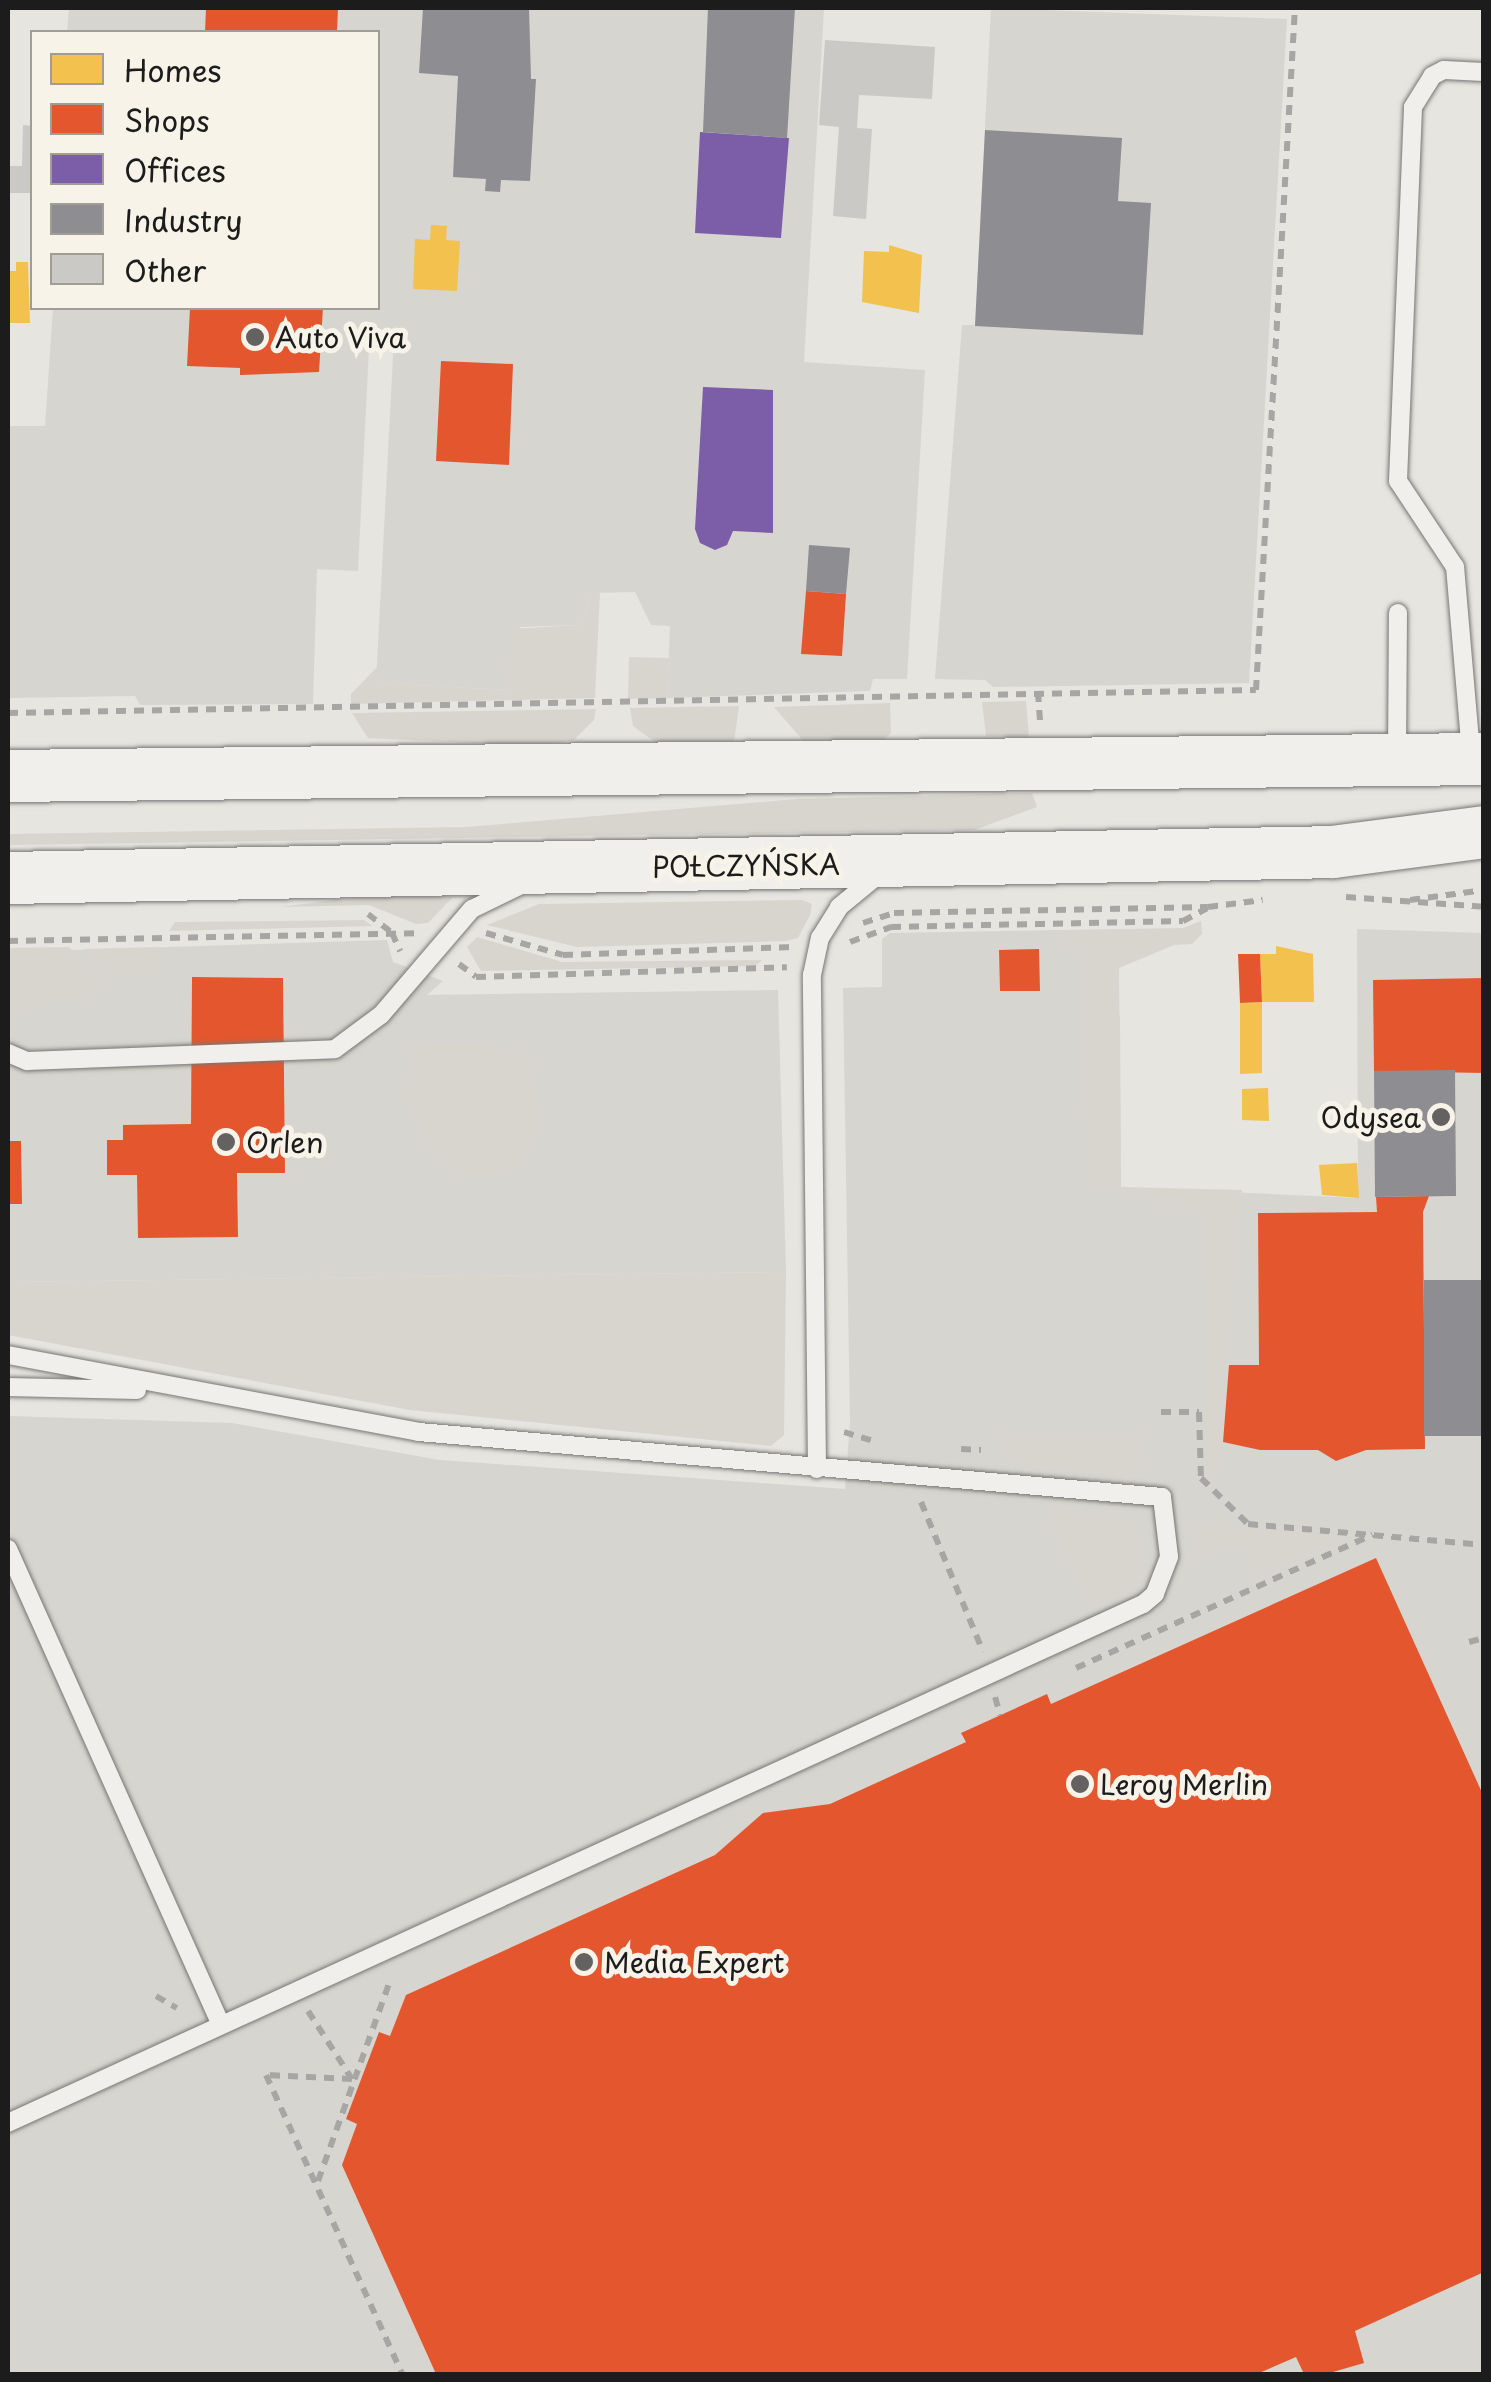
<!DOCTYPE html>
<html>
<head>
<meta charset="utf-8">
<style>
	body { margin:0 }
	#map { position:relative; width:1491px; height:2382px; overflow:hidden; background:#e6e5e0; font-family:"Playpen Sans",sans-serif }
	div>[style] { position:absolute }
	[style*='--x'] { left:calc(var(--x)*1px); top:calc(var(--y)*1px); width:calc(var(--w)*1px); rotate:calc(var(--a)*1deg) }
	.built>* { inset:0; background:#d7d5cf }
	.green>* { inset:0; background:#d8d5ce }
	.homes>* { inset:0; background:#f2c14e }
	.shops>* { inset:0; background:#e4572e }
	.offices>* { inset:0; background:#7b5ea7 }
	.industry>* { inset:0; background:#8d8d92 }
	.building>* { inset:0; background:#cac9c5 }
	.path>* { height:6px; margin-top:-3px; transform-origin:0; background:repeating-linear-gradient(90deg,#a7a6a4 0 10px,transparent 0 18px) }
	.roads { filter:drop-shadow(0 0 2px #777674) drop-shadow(0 0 2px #777674) }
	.service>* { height:18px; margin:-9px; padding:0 9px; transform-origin:9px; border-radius:9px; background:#f0efeb }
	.secondary>* { height:52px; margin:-26px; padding:0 26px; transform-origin:26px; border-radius:26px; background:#f0efeb }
	.dots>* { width:28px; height:28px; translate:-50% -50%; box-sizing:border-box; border:5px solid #f7f3e8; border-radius:50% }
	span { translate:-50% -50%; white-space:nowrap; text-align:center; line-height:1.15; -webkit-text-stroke:10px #f7f3e8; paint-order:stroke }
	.poi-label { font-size:28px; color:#1c1c1c }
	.left { translate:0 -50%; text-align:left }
	.right { translate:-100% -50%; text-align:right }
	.street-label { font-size:28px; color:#1c1c1c }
	.frame { position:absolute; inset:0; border:10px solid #1c1c1c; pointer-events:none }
	.legend { position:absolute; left:30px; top:30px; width:350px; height:280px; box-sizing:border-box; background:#f7f3e8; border:2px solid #9f9d96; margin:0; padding:12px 18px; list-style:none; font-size:30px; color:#1c1c1c }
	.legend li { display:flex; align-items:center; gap:20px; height:50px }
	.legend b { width:50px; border:2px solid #9f9d96 }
</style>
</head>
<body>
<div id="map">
	<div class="built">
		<i style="clip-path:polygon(69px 8px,824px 8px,804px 362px,925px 370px,907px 679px,873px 679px,870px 691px,667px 698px,670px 626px,651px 625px,635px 592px,594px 593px,579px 625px,520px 627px,509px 690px,376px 683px,394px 337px,370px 327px,358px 571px,317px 569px,313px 704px,140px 705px,135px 696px,8px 698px,8px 426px,45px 426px,53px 308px,378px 308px,378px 32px,67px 32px)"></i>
		<i style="clip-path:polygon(991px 8px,1287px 19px,1249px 683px,993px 687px,985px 680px,935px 679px,962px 325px,975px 325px)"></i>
		<i style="clip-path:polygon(1357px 929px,1483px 933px,1483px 2374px,8px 2374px,8px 1416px,232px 1423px,440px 1460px,845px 1489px,850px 1423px,843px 988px,882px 987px,882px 939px,890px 933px,1059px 930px,1059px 951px,1081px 950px,1120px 1016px,1121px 1187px,1358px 1198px)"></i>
		<i style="clip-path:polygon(387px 940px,393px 962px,443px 981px,427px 995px,778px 990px,786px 1272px,8px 1282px,8px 952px)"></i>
	</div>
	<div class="green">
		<i style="clip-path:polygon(594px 593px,600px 593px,595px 698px,351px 704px,351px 694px,377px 667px,377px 683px,509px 690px,511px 629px,579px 625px)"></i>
		<i style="clip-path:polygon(629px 657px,669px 658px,667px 698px,628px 699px)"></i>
		<i style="clip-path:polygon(1026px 701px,1029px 738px,986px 736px,982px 702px)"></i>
		<i style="clip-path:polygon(890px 703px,891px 733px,880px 743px,805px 743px,774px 707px)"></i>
		<i style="clip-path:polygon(739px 706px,734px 742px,655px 742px,633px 726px,630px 708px)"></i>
		<i style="clip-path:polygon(596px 709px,594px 720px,574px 740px,539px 746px,368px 738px,352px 713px)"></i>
		<i style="clip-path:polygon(1032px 793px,1037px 807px,974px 830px,8px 845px,8px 834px,467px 827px,797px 799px)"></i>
		<i style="clip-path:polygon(403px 891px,453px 897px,428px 923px,416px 924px,369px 905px,281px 907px)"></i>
		<i style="clip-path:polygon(802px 900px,812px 904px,810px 915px,798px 938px,786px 941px,577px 947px,487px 925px,539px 904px)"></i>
		<i style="clip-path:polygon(364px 920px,372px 926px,169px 931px,175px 922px)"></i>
		<i style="clip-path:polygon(1201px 921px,1202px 934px,1192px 944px,1174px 945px,1119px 968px,1121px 1187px,1242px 1190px,1217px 1482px,1208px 1475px,1205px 1214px,1172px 1213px,1172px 1204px,1088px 1187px,1081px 951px,1059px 951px,1059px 930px,1183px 928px)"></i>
		<i style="clip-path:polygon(477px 937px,562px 962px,762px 960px,755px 966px,481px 971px,467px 947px)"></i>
		<i style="clip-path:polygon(69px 947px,105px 981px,82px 1000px,43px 1001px,34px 1012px,8px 1013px,8px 948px)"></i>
		<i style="clip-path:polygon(160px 947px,161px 975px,115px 978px,85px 949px)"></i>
		<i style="clip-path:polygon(422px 1044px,496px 1045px,515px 1052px,534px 1072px,541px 1126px,533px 1151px,510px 1175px,463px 1177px,439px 1160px,397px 1087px,414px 1080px,406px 1053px)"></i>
		<i style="clip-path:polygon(786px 1272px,784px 1435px,771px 1446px,410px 1410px,8px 1335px,8px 1282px)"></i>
		<i style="clip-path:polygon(1141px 1433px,1140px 1461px,1125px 1476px,1019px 1465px,1004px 1454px,1002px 1443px,1002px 1434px)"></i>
		<i style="clip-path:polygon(1044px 1507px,1132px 1521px,1143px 1550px,1141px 1574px,1126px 1593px,1091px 1609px)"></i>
		<i style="clip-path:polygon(1218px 1520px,1244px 1527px,1342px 1538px,1259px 1576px,1241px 1543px,1196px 1561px,1190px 1554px,1196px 1532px)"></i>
	</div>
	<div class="homes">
		<i style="clip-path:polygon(431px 225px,447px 226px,446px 240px,460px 241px,457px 291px,413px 289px,415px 239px,430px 240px)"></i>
		<i style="clip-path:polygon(889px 245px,922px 255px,919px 313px,862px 302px,864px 251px,889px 252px)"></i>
		<i style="clip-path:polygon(16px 262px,28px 262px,30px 323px,8px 323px,8px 271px,16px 271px)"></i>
		<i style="clip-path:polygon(1276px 946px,1313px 954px,1314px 1002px,1262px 1002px,1260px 954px,1276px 954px)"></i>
		<i style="clip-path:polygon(1262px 1002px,1262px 1073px,1240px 1074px,1240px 1003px)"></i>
		<i style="clip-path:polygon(1268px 1088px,1269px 1121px,1242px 1120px,1242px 1089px)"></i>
		<i style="clip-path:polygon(1357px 1163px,1359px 1198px,1322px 1195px,1319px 1165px)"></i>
	</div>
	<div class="shops">
		<i style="clip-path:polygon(206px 8px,338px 8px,337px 32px,205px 32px)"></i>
		<i style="clip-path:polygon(190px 308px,323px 308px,319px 372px,240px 375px,240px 368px,187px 366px)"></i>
		<i style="clip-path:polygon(441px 361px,513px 364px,509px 465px,436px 461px)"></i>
		<i style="clip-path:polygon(806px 591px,846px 594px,842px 656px,801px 654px)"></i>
		<i style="clip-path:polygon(1039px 949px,1040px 991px,1000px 991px,999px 950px)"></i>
		<i style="clip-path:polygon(1238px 954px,1260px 954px,1262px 1002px,1240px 1003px)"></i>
		<i style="clip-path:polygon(192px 977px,283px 978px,285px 1173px,237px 1173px,238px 1237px,138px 1238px,137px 1175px,107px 1175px,107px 1140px,123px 1140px,123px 1125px,191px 1124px)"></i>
		<i style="clip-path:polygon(1484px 978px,1484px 1073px,1374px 1071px,1373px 980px)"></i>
		<i style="clip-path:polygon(8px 1141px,21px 1141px,22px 1204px,8px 1204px)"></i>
		<i style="clip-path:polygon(1429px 1196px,1423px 1212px,1425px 1449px,1366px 1450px,1336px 1461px,1318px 1450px,1260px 1450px,1223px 1442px,1229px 1365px,1259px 1365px,1258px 1213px,1377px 1212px,1376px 1197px)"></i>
		<i style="clip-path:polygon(1376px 1558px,1484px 1797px,1484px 2272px,1355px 2331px,1364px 2363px,1326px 2374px,1304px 2374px,1296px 2357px,1257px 2374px,436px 2374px,342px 2165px,357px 2124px,346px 2119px,379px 2032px,390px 2036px,406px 1995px,715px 1855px,763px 1813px,830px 1804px,966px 1742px,961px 1733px,1047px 1694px,1051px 1704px)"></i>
	</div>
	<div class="offices">
		<i style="clip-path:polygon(700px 132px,789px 138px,781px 238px,695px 233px)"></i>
		<i style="clip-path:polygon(703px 387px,773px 390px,773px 533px,733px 531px,727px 545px,715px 550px,700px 543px,695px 529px)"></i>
	</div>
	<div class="industry">
		<i style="clip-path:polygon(423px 8px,529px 8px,531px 79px,536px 79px,530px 181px,501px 180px,500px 192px,485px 191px,486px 179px,453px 177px,458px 76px,419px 73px)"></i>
		<i style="clip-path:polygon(708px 8px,795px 8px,787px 138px,703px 132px)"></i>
		<i style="clip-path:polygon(985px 130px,1122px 138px,1118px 201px,1151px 203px,1143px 335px,975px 326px)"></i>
		<i style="clip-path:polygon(809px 545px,850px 548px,846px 594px,806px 591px)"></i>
		<i style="clip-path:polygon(1455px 1070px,1456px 1196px,1375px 1197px,1374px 1071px)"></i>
		<i style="clip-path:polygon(1424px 1280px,1484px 1280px,1484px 1436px,1424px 1436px)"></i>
	</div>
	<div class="building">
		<i style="clip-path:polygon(825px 40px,935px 47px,932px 99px,859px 95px,857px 128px,872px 129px,866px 219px,833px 216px,839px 127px,819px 125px)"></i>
		<i style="clip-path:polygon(23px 125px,32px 126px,32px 193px,8px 193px,8px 166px,22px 166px)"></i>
	</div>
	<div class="path">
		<i style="--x:1038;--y:692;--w:29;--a:86"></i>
		<i style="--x:8;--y:713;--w:1248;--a:-1.06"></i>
		<i style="--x:1256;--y:690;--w:683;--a:-86.73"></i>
		<i style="--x:1346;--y:897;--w:138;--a:4.1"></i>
		<i style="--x:1410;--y:900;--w:75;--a:-7.7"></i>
		<i style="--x:368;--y:914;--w:31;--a:38"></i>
		<i style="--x:392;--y:933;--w:20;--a:66"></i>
		<i style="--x:863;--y:923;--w:33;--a:-18"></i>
		<i style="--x:894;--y:913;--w:314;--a:-1.1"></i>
		<i style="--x:1208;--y:907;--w:55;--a:-7.3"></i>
		<i style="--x:486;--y:933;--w:80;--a:15.9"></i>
		<i style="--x:563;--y:955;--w:232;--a:-2"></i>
		<i style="--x:8;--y:941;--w:410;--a:-1.1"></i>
		<i style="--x:850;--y:942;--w:44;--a:-20.1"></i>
		<i style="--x:891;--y:927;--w:292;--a:-1.2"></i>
		<i style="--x:1183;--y:921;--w:27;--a:-28"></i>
		<i style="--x:459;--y:964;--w:21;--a:37"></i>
		<i style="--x:476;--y:977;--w:311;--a:-1.8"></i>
		<i style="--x:1161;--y:1412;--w:38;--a:0"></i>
		<i style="--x:1199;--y:1412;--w:66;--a:88.3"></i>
		<i style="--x:1201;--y:1478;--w:66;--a:44.4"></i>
		<i style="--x:1248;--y:1524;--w:237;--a:5.1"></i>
		<i style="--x:844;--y:1432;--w:31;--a:17"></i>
		<i style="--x:961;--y:1449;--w:20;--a:3"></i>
		<i style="--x:921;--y:1502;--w:162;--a:67.5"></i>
		<i style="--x:1469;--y:1642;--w:16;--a:-15"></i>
		<i style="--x:1076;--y:1668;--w:325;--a:-24.2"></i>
		<i style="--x:995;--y:1697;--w:19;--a:74"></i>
		<i style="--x:156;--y:1996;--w:24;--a:30"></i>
		<i style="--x:308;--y:2011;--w:81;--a:57.1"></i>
		<i style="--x:352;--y:2079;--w:86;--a:-177.3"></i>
		<i style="--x:266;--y:2075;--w:328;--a:65.5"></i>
		<i style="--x:318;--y:2181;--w:213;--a:-70.2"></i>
	</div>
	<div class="roads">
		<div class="service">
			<i style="--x:1471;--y:753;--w:187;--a:-94.9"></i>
			<i style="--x:1455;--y:567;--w:103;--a:-123.5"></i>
			<i style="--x:1398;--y:481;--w:374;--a:-87.7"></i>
			<i style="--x:1413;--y:107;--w:36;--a:-58"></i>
			<i style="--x:1432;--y:76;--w:13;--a:-27"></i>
			<i style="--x:1444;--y:70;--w:40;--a:2.9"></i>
			<i style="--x:1397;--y:754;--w:141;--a:-89.6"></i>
			<i style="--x:8;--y:1053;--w:21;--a:23"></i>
			<i style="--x:27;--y:1061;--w:308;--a:-2.2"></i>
			<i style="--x:335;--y:1049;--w:57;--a:-36.5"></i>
			<i style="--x:381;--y:1015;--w:140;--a:-49.4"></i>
			<i style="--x:472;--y:909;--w:52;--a:-26.1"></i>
			<i style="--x:8;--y:1355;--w:418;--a:10.6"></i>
			<i style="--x:419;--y:1432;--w:746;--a:5"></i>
			<i style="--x:1162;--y:1497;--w:60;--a:83.3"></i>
			<i style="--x:1169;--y:1557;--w:40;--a:111"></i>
			<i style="--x:1155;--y:1594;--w:16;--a:140"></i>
			<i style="--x:1143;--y:1604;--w:1248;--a:155.43"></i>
			<i style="--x:8;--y:1387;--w:129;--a:1.3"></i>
			<i style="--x:817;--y:1469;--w:494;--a:-90.6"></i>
			<i style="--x:812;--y:975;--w:38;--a:-78"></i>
			<i style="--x:820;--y:938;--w:36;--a:-58"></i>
			<i style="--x:839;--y:907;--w:50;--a:-39.4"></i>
			<i style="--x:8;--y:1549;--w:521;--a:65.89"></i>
		</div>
		<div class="secondary">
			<i style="--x:8;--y:776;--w:1476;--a:-0.66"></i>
			<i style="--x:8;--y:878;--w:1325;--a:-1.12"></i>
			<i style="--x:1333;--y:852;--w:152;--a:-7.5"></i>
		</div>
	</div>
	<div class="dots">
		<i style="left:255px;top:337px;background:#636261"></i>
		<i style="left:1441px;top:1117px;background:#636261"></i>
		<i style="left:226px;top:1142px;background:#636261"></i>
		<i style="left:1080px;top:1784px;background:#636261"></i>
		<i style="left:584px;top:1962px;background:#636261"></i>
	</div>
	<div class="poi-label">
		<span class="left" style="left:275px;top:337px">Auto Viva</span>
		<span class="right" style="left:1421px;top:1117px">Odysea</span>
		<span class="left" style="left:246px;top:1142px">Orlen</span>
		<span class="left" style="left:1100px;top:1784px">Leroy Merlin</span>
		<span class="left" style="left:604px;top:1962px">Media Expert</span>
	</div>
	<div class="street-label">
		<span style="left:746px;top:865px;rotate:-1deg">POŁCZYŃSKA</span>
	</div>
	<div class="frame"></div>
	<ul class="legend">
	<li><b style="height:28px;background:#f2c14e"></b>Homes</li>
	<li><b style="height:28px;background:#e4572e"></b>Shops</li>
	<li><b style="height:28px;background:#7b5ea7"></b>Offices</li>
	<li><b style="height:28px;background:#8d8d92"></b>Industry</li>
	<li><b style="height:28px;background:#cac9c5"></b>Other</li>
	</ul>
</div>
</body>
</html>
